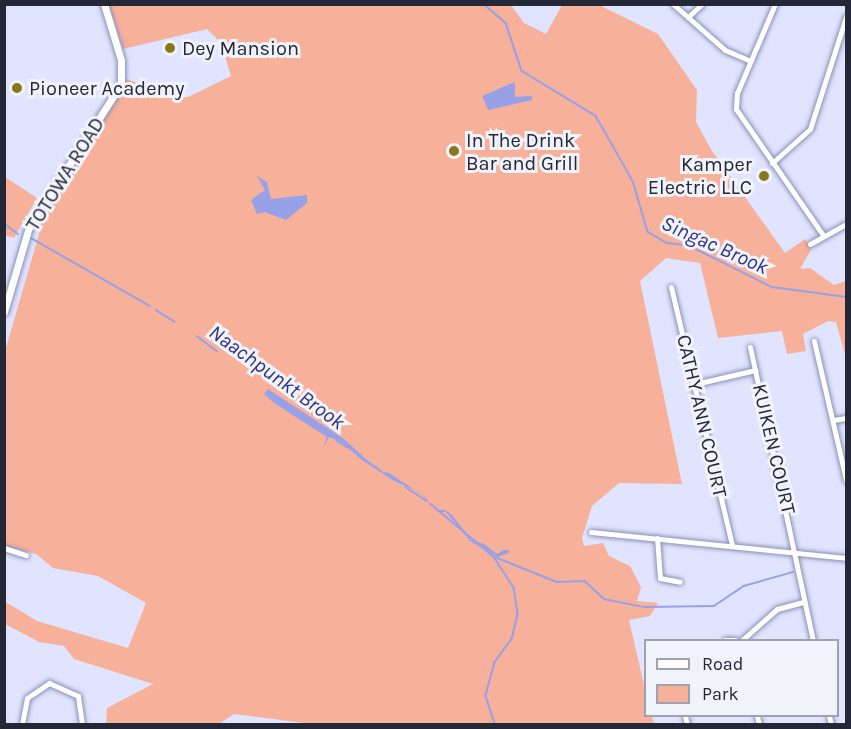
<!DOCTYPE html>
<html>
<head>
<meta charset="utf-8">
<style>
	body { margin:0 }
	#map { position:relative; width:851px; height:729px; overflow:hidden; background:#e0e4fe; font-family:Karla,sans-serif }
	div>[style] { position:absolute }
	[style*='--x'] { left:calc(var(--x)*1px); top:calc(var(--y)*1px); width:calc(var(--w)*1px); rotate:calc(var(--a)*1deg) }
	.green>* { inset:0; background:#f7b09a }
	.water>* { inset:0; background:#97a1e8 }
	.stream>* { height:1.5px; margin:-0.75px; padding:0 0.75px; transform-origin:0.75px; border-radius:0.75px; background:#97a1e8 }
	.roads { filter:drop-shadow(0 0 2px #8a91b8) drop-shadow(0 0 2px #8a91b8) }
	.minor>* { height:5px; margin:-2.5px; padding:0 2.5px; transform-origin:2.5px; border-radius:2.5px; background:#fff }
	.major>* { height:7px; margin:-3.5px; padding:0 3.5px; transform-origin:3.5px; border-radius:3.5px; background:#fff }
	.dots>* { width:16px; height:16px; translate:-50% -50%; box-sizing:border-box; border:3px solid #f1f3fb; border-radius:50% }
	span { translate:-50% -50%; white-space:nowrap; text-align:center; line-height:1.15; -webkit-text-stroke:6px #f1f3fb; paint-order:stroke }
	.poi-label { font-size:20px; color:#242736 }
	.left { translate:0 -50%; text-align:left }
	.right { translate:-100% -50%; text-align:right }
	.street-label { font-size:20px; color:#242736 }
	.water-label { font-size:21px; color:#323284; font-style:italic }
	.frame { position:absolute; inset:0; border:6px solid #242736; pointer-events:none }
	.legend { position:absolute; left:644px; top:639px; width:195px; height:78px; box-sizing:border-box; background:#f1f3fb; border:2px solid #9fa1ac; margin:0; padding:8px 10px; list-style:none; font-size:18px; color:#242736 }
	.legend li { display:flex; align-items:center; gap:12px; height:30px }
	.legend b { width:30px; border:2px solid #9fa1ac }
</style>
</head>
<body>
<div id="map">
	<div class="green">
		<i style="clip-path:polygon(109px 5px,511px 5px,524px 23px,546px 34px,562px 5px,601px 6px,658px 34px,697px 90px,696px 122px,712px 151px,785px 253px,805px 239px,812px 248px,800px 269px,810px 268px,834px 285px,846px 281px,846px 358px,836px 322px,828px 321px,803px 334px,806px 351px,787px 354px,782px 331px,718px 338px,700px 263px,666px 258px,640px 281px,682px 484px,619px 483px,592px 506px,582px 538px,584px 546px,603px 543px,609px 556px,630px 566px,641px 587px,637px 601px,658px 603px,650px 616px,629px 620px,645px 689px,646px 716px,652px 716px,654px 724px,312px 724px,234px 714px,219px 724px,106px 724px,107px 708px,153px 684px,74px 659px,64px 646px,39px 642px,5px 624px,4px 601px,37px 621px,128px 648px,146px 603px,98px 576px,53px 568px,36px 554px,5px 546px,5px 351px,39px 234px,36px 223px,127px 79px,172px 97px,188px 97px,231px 76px,221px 43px,207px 29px,123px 49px)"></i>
		<i style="clip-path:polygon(5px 177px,37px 198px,14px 238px,5px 235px)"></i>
	</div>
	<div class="water">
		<i style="clip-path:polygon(515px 82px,515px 97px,532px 96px,532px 100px,488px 110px,482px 96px)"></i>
		<i style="clip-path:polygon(257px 176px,267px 182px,271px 199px,307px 195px,307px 203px,286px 220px,265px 212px,257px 214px,251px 200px,265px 190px)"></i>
		<i style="clip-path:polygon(268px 389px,344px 439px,379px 471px,389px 473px,424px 496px,436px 510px,444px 510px,451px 514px,472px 540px,484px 544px,497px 554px,504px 550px,508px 550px,510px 552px,498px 557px,470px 541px,446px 512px,438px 512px,419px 492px,394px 481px,362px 460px,340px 441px,329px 437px,323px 448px,327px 437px,274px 403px,264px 394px)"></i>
	</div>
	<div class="stream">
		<i style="--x:484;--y:4;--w:29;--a:41"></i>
		<i style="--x:506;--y:23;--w:51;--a:71.6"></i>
		<i style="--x:522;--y:71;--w:87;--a:31.3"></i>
		<i style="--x:596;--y:116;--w:75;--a:60.4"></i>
		<i style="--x:633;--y:181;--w:53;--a:73.6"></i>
		<i style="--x:648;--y:232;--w:22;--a:30"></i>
		<i style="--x:667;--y:243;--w:23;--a:7"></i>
		<i style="--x:690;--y:246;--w:92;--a:26.6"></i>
		<i style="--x:772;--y:287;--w:75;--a:7.7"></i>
		<i style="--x:4;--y:223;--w:18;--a:38"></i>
		<i style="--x:31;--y:238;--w:137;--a:29.7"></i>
		<i style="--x:156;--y:310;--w:22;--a:32"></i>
		<i style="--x:197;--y:336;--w:25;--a:37"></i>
		<i style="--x:336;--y:440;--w:13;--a:32"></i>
		<i style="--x:361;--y:457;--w:25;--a:34"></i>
		<i style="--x:406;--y:487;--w:25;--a:34"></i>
		<i style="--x:431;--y:504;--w:82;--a:40.1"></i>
		<i style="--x:494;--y:557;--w:37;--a:57"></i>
		<i style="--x:514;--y:588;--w:26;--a:81"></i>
		<i style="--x:518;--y:614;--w:26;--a:103"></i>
		<i style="--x:512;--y:639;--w:29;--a:126"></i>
		<i style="--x:495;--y:662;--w:35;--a:105"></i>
		<i style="--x:486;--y:696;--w:29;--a:72"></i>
		<i style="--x:495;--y:557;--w:67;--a:22"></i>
		<i style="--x:557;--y:582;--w:28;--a:-2"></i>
		<i style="--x:585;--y:581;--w:26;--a:43"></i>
		<i style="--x:604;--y:599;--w:41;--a:11.3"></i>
		<i style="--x:644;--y:607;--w:70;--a:-0.8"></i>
		<i style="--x:714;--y:606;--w:36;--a:-34"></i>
		<i style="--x:744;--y:586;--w:51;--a:-15.9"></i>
	</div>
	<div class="roads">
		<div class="minor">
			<i style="--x:673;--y:4;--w:69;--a:41.5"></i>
			<i style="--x:725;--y:50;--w:28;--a:23"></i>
			<i style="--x:775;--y:4;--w:97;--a:113.1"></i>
			<i style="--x:737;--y:93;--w:16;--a:94"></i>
			<i style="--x:736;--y:109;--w:153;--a:55.4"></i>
			<i style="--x:688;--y:17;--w:19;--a:-43"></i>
			<i style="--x:772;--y:163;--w:51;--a:-41.8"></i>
			<i style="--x:810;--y:129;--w:118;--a:-72.2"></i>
			<i style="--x:810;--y:244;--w:41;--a:-29.1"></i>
			<i style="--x:671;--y:287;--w:266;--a:76.7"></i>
			<i style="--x:814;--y:341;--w:143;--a:77"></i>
			<i style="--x:750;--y:347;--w:300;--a:77.9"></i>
			<i style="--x:695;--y:384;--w:62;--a:-13.1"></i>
			<i style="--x:833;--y:420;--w:13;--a:-9"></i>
			<i style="--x:591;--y:532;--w:256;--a:5.8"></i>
			<i style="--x:657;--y:538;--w:40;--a:85.7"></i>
			<i style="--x:660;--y:578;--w:20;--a:11"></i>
			<i style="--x:4;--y:548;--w:23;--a:18"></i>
			<i style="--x:725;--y:640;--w:10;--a:0"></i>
			<i style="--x:742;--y:640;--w:47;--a:-41.5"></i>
			<i style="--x:777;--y:609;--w:28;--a:-15"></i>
			<i style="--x:685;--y:716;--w:8;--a:76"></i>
			<i style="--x:757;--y:716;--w:8;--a:76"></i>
			<i style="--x:829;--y:716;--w:8;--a:76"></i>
			<i style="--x:22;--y:724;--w:26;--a:-79"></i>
			<i style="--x:27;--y:698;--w:27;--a:-34"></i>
			<i style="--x:49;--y:683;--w:32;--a:24"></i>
			<i style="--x:78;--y:696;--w:28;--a:82"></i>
		</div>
		<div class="major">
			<i style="--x:4;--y:312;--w:89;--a:-73.6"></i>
			<i style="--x:29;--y:227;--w:170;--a:-57.2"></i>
			<i style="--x:121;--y:84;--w:24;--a:-90"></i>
			<i style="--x:121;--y:60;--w:59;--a:-106.9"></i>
		</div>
	</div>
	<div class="dots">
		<i style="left:170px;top:48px;background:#89771b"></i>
		<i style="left:17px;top:88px;background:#89771b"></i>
		<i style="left:454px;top:151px;background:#89771b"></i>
		<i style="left:764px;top:176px;background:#89771b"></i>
	</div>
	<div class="poi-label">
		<span class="left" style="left:182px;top:48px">Dey Mansion</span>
		<span class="left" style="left:29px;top:88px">Pioneer Academy</span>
		<span class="left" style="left:466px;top:152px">In The Drink<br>Bar and Grill</span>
		<span class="right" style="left:752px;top:176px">Kamper<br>Electric LLC</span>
	</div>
	<div class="street-label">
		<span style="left:65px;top:174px;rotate:-58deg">TOTOWA ROAD</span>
		<span style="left:702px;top:416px;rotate:77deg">CATHY ANN COURT</span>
		<span style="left:774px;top:449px;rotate:77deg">KUIKEN COURT</span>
	</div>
	<div class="water-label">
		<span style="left:715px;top:245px;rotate:24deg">Singac Brook</span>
		<span style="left:277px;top:377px;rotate:36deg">Naachpunkt Brook</span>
	</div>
	<div class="frame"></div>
	<ul class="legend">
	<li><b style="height:8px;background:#fff"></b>Road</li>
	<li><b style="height:16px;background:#f7b09a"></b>Park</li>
	</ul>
</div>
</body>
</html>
